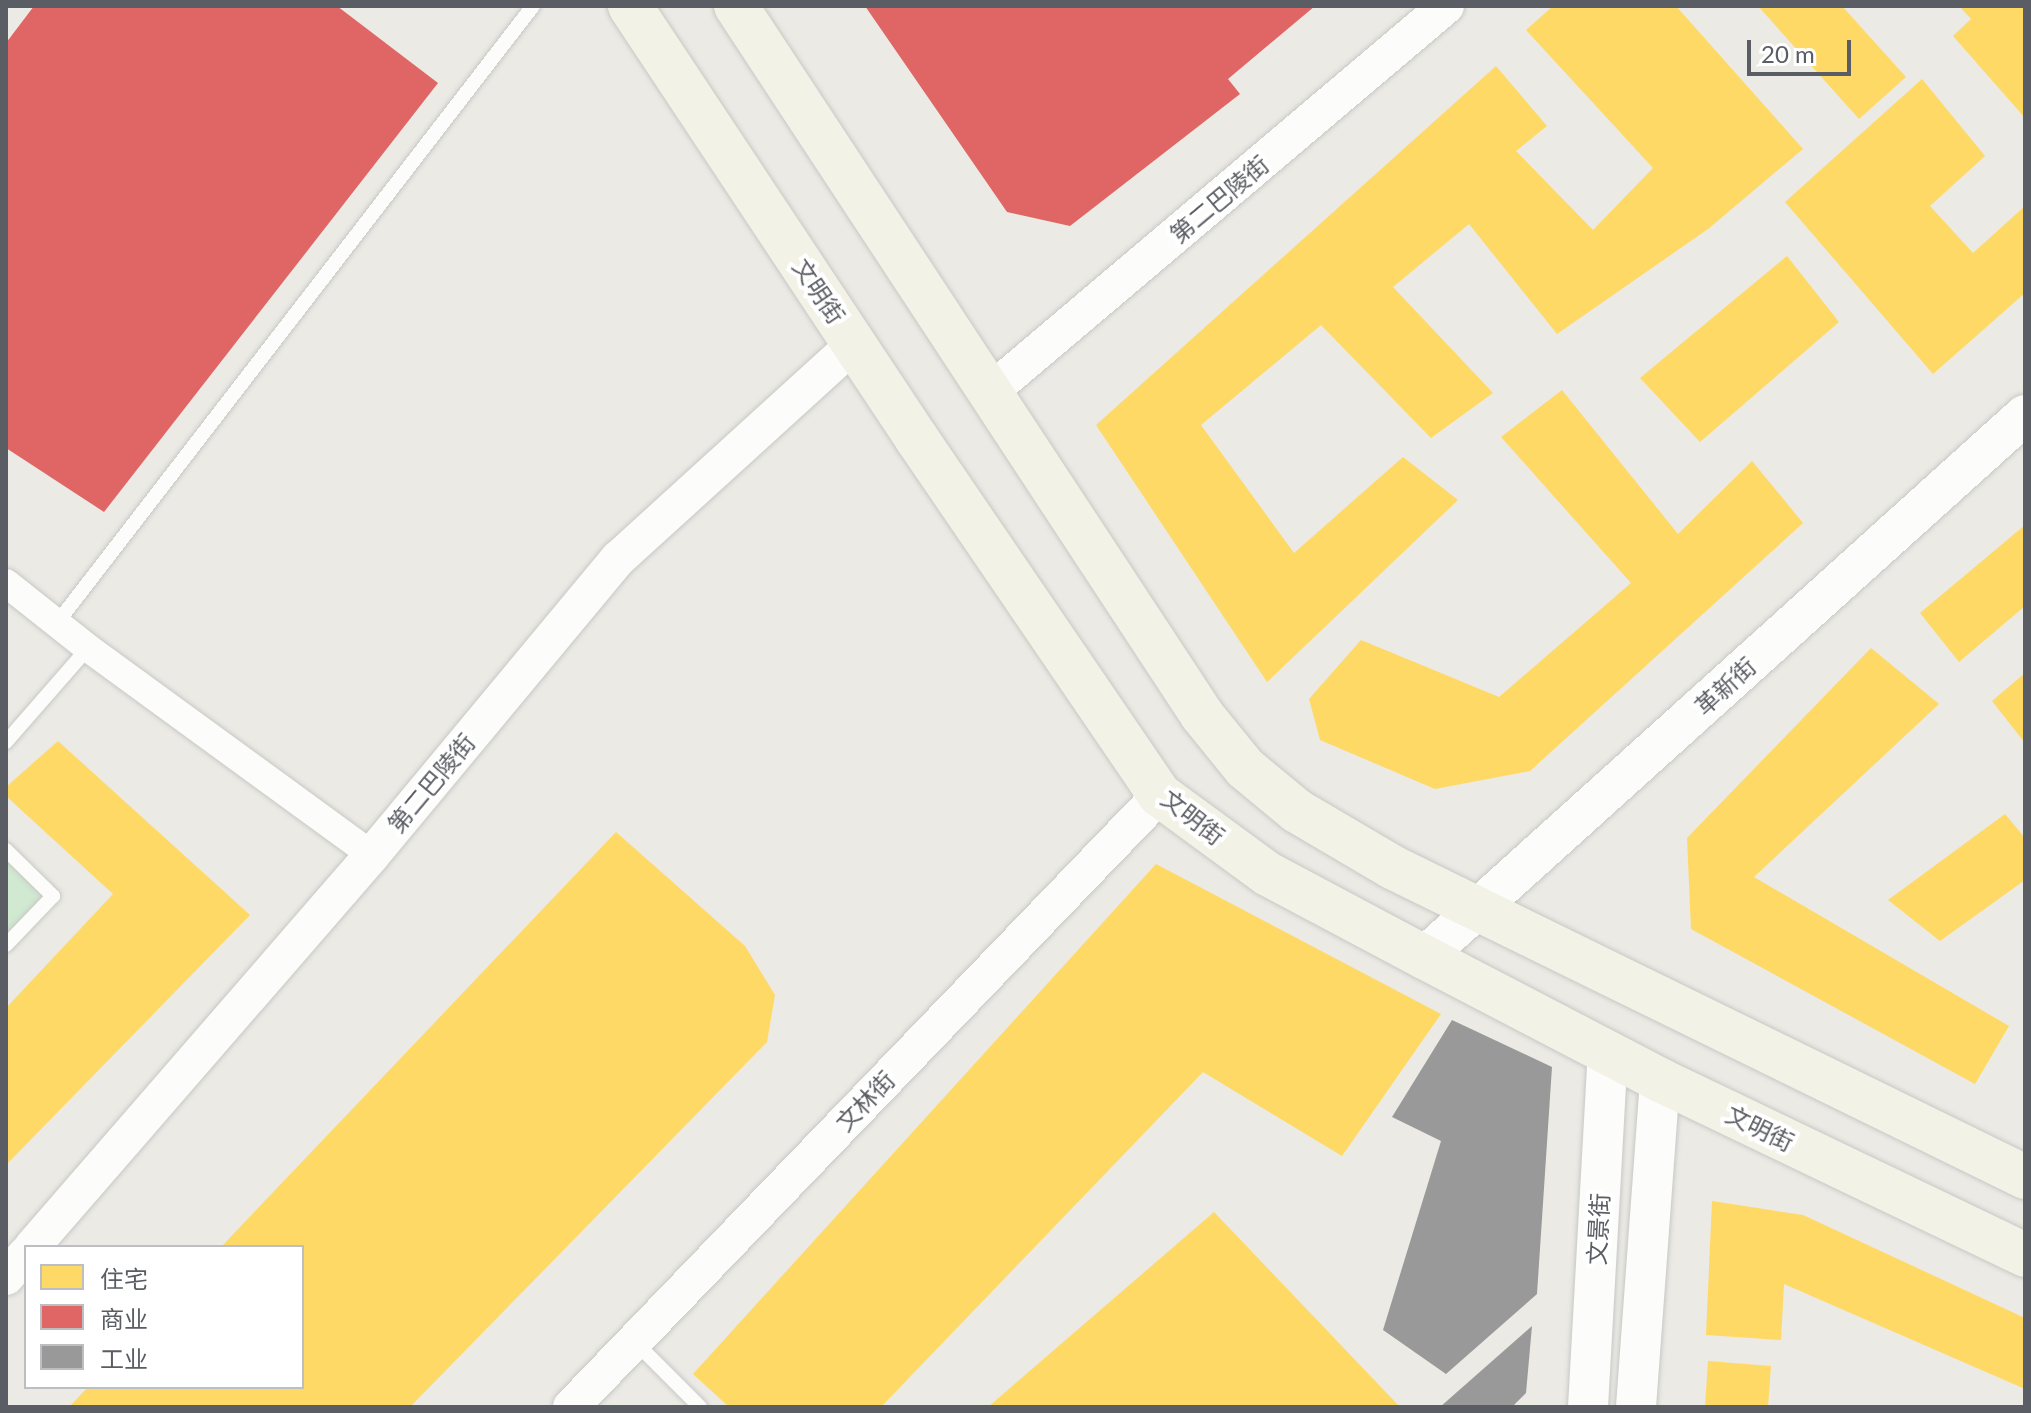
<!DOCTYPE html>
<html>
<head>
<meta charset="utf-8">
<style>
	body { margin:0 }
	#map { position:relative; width:2031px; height:1413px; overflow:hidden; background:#ebeae4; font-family:Lato,"Noto Sans SC",sans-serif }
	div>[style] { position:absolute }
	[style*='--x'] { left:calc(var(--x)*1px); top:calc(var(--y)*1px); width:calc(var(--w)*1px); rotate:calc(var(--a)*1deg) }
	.green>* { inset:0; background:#d1e9d0 }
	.homes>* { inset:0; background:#ffd966 }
	.shops>* { inset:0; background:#e06666 }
	.industry>* { inset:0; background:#999 }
	.roads { filter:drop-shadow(0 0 2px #c7c8c6) drop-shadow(0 0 2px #c7c8c6) }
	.service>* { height:14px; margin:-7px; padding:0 7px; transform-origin:7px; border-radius:7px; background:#fcfcfb }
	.minor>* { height:28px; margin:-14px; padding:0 14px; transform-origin:14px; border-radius:14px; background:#fcfcfb }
	.tertiary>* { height:36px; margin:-18px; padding:0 18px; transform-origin:18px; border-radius:18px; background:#fcfcfb }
	.secondary>* { height:40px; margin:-20px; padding:0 20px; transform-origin:20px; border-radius:20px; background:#fcfcfb }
	.primary>* { height:44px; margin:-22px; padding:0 22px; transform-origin:22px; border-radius:22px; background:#f2f2e7 }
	span { translate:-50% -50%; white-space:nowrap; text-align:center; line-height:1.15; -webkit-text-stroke:8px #fff; paint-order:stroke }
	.street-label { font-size:24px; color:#5a5d63 }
	.frame { position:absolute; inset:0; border:8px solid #5a5d63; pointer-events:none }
	.legend { position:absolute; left:24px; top:1245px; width:280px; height:144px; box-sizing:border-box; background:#fff; border:2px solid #bdbec1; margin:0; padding:10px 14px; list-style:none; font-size:24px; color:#5a5d63 }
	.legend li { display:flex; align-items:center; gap:16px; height:40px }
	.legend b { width:40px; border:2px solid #bdbec1 }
	.scale { position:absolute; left:1747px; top:40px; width:104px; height:36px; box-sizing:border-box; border:4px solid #5a5d63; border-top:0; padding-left:10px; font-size:24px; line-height:28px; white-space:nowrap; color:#5a5d63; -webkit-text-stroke:6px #fff; paint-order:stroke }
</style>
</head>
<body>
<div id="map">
	<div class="green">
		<i style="clip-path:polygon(6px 852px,53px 896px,6px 945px)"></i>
	</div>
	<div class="homes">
		<i style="clip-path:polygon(1553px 6px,1676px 6px,1803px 149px,1708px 229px,1557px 334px,1469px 224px,1393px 287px,1493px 393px,1431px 438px,1321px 325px,1201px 425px,1294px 553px,1403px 457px,1458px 500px,1267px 682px,1096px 425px,1496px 66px,1547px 126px,1516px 151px,1593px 230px,1653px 168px,1526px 30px)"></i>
		<i style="clip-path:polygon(1758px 6px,1842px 6px,1906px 77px,1859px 119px)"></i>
		<i style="clip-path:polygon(1959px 6px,2025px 6px,2025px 118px,1953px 36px,1971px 19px)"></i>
		<i style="clip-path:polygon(1922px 79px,1985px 156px,1930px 206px,1973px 253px,2025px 206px,2025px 293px,1933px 374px,1785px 202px)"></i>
		<i style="clip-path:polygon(1787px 256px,1839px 322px,1700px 442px,1640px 378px)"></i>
		<i style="clip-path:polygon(1562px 390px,1678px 534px,1752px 461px,1803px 523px,1530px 771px,1435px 789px,1320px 740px,1309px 699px,1361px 640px,1499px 697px,1631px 583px,1501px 437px)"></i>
		<i style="clip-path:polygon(2025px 525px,2025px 606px,1959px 662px,1920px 613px)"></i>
		<i style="clip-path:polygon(1871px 648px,1939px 704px,1754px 877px,2009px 1026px,1975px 1084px,1691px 929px,1687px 838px)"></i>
		<i style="clip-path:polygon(2025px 673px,2025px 743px,1992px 701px)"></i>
		<i style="clip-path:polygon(58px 741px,250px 915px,6px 1165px,6px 1008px,113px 894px,6px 796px,6px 787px)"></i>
		<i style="clip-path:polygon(2005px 814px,2025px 838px,2025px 880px,1940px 941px,1888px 900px)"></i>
		<i style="clip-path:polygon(616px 832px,745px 946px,775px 995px,767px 1042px,410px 1407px,69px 1407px,88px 1387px,302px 1387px,302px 1247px,221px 1247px)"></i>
		<i style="clip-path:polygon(1156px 864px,1441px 1014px,1342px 1156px,1203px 1072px,881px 1407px,729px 1407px,693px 1374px)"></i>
		<i style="clip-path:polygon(1712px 1201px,1803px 1215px,2025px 1318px,2025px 1389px,1784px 1284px,1781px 1340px,1706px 1335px)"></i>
		<i style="clip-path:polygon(1214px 1212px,1400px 1407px,988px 1407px)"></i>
		<i style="clip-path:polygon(1708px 1361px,1771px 1366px,1768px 1407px,1705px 1407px)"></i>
	</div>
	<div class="shops">
		<i style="clip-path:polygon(34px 6px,337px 6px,438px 83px,104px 512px,6px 448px,6px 43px)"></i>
		<i style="clip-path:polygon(865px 6px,1315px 6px,1228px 79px,1240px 94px,1070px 226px,1007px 212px)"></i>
	</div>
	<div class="industry">
		<i style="clip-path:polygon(1452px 1020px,1552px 1067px,1537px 1294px,1446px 1374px,1383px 1330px,1441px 1141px,1392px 1117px)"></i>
		<i style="clip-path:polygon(1532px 1326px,1526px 1393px,1512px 1407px,1440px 1407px)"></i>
	</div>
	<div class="roads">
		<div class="service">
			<i style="--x:57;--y:623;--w:779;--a:-52.35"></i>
			<i style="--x:6;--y:742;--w:125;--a:-48.9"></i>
			<i style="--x:6;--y:850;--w:66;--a:44.4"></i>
			<i style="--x:53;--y:896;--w:68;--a:133.8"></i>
			<i style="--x:635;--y:1342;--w:92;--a:45"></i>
		</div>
		<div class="minor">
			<i style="--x:6;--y:583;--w:105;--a:38.4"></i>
			<i style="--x:88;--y:648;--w:351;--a:36.1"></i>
		</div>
		<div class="tertiary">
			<i style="--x:991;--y:391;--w:596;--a:-40.24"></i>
			<i style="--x:32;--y:1247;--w:519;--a:-49.06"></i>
			<i style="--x:372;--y:855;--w:385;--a:-50.3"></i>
			<i style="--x:618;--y:559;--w:319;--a:-42.3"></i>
			<i style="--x:6;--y:1277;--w:30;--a:-49"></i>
			<i style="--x:571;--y:1407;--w:849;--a:-46.1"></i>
		</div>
		<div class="secondary">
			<i style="--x:1424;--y:957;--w:809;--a:-42.05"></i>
			<i style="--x:1588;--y:1407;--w:356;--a:-86.8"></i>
			<i style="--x:1636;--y:1407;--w:328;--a:-85.8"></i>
		</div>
		<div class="primary">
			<i style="--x:630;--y:6;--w:519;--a:56.46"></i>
			<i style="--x:917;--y:439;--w:431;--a:55.7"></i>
			<i style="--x:1160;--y:795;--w:134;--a:36.2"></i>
			<i style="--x:1268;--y:874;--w:177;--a:28"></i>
			<i style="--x:1424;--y:957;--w:266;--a:27.5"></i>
			<i style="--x:1660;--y:1080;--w:405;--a:25.6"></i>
			<i style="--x:736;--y:6;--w:848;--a:56.68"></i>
			<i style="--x:1202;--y:715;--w:68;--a:50.9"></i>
			<i style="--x:1245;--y:768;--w:67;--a:39.6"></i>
			<i style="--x:1297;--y:811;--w:110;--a:30.5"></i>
			<i style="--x:1392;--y:867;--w:705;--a:26.09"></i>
		</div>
	</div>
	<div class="street-label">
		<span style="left:1219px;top:199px;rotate:-40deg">第二巴陵街</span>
		<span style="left:819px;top:291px;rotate:56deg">文明街</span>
		<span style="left:1725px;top:686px;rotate:-42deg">革新街</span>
		<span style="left:431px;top:783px;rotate:-50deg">第二巴陵街</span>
		<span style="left:1193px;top:817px;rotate:38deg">文明街</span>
		<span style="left:865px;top:1101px;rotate:-46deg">文林街</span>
		<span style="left:1760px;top:1128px;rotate:26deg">文明街</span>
		<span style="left:1598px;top:1229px;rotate:-87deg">文景街</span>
	</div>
	<div class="frame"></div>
	<ul class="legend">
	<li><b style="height:22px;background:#ffd966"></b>住宅</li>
	<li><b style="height:22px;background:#e06666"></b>商业</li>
	<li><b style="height:22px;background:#999"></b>工业</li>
	</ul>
	<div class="scale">20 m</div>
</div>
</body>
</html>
